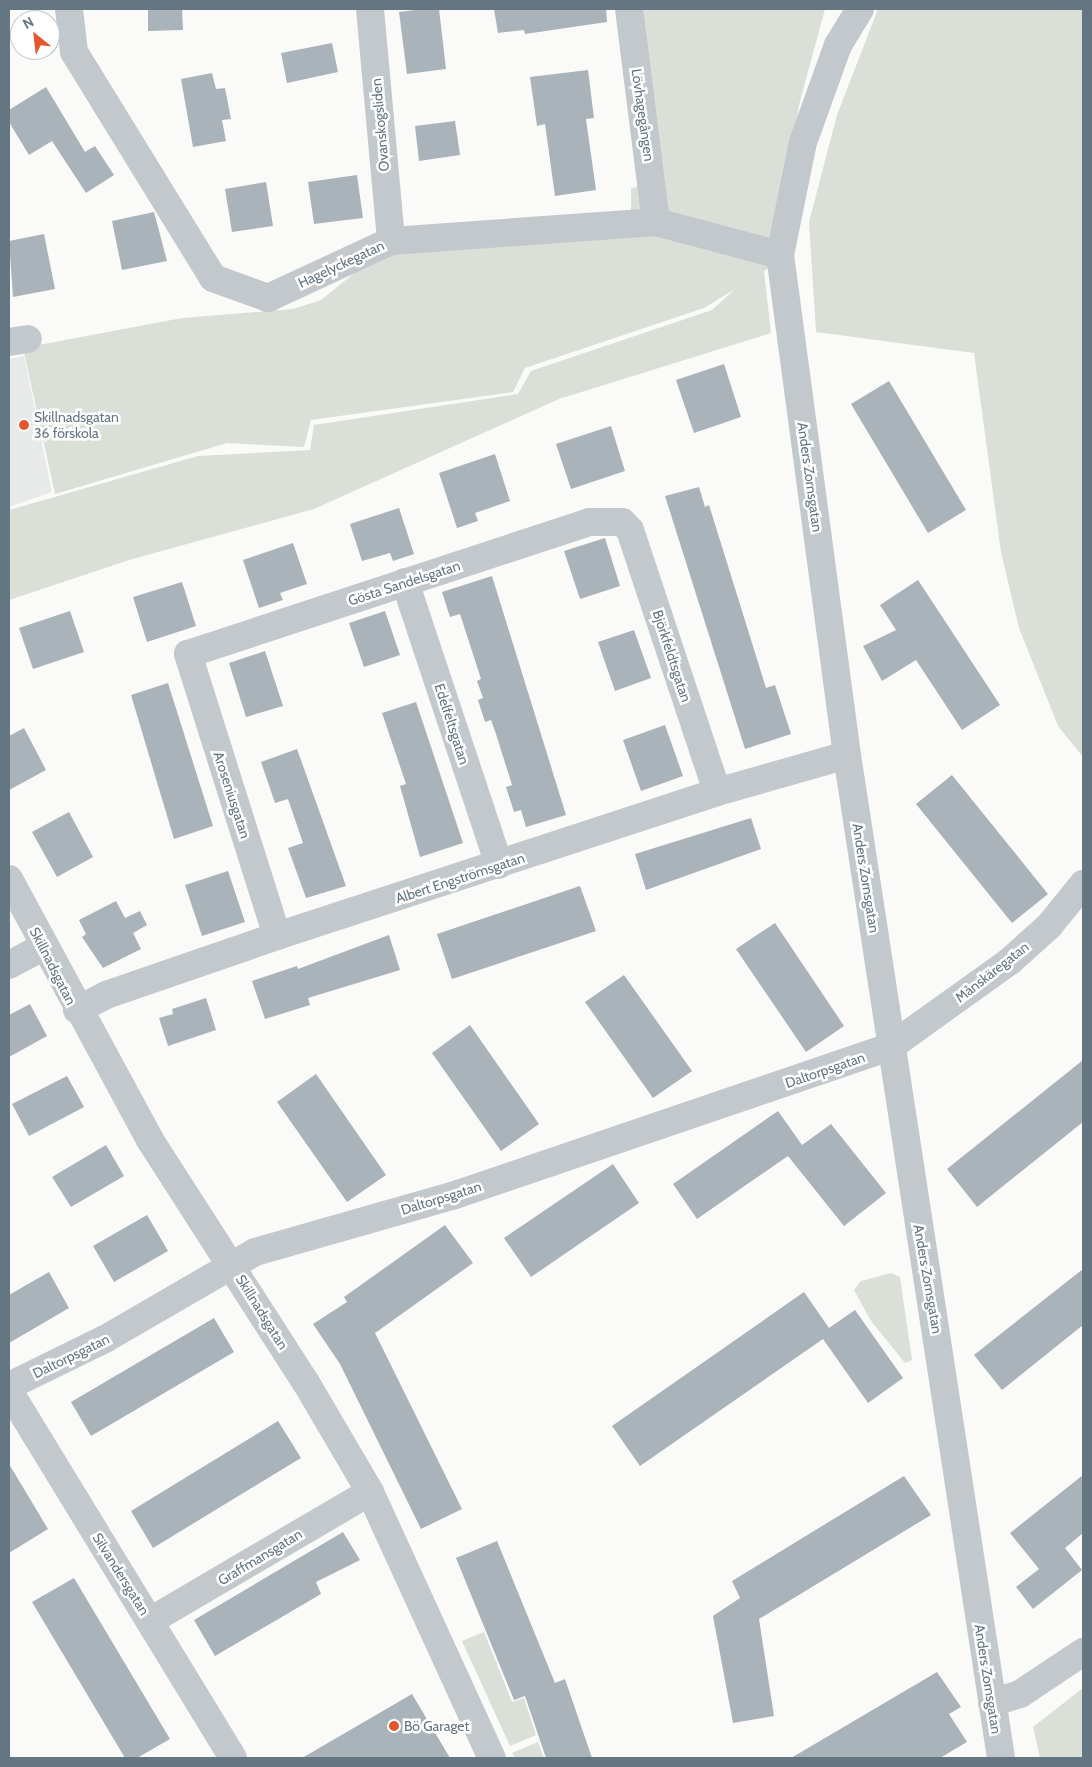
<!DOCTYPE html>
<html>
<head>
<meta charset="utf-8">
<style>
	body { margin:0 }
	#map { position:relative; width:1092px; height:1767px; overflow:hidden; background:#fafaf8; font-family:Cabin,sans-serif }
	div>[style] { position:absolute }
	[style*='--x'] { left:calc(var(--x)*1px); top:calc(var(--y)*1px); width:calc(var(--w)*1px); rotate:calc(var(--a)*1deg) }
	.built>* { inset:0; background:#e8e9e9 }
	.green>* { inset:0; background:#dadfd7 }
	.building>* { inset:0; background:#aab3b9 }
	.minor>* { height:28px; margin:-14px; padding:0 14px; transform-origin:14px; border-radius:14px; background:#c3c8cc }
	.dots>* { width:14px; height:14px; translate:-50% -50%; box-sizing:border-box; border:2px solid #fff; border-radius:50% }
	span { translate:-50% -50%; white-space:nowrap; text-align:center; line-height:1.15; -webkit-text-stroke:5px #fff; paint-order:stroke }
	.street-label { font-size:14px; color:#657683 }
	.poi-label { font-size:14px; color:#657683 }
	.left { translate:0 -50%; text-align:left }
	.frame { position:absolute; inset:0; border:10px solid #657683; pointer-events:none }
	.north { position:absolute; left:10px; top:10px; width:50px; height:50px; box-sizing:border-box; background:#fff; border:1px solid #c1c8cd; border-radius:50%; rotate:331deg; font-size:14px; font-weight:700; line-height:20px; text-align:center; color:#657683 }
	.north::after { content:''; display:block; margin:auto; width:18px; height:22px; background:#e4572e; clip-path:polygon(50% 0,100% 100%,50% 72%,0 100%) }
</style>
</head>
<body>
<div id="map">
	<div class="built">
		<i style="clip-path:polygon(24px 356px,52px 492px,9px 507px,9px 359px)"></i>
	</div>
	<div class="green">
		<i style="clip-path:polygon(643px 9px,825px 9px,799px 105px,779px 261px,764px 271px,771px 333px,559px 399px,314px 509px,129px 560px,9px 600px,9px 510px,198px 456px,310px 450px,314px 425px,518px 394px,531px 371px,712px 310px,735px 289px,704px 308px,525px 368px,513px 392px,311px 420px,304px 447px,227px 443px,55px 494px,23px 348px,182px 318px,293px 309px,321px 300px,388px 246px,631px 225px,631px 189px,664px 177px,646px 71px)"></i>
		<i style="clip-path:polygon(878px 9px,1083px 9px,1083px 757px,1058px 726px,1019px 628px,1001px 552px,974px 353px,816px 332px,809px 222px,837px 115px)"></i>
		<i style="clip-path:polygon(891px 1273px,900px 1277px,912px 1360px,905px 1363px,871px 1321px,854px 1290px,861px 1281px)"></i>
		<i style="clip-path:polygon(484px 1632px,512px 1702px,524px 1698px,536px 1735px,510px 1746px,462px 1641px)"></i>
		<i style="clip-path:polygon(1083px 1688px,1083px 1758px,1040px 1758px,1033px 1727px)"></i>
		<i style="clip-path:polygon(538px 1742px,544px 1758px,515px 1758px,512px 1753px)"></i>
	</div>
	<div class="building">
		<i style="clip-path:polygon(148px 9px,182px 9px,183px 30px,148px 31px)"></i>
		<i style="clip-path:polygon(423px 9px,439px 9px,446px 69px,407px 74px,399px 12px)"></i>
		<i style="clip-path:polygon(494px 9px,606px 9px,607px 22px,525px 34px,524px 30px,498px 33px)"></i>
		<i style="clip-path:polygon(332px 43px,338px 72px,287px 83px,281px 53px)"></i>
		<i style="clip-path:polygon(588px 70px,594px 118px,586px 119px,596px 190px,555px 196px,545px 124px,537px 126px,530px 77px)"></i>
		<i style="clip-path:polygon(212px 73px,216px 89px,225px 88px,231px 119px,222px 120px,226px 141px,193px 147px,181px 79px)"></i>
		<i style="clip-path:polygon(46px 87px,85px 152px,95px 146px,114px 175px,86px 193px,52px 141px,29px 155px,9px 122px,9px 110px)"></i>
		<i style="clip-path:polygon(455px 121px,460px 155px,419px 161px,415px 126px)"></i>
		<i style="clip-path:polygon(357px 175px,363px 218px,314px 224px,308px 182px)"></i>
		<i style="clip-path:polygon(266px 182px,273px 226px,232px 232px,225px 189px)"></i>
		<i style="clip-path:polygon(154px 212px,167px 261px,122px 270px,112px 221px)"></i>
		<i style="clip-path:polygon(44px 234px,55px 289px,13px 297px,9px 241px)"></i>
		<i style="clip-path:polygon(724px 364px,741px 417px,694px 433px,676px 380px)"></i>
		<i style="clip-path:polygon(889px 381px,966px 510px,928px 533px,851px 404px)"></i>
		<i style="clip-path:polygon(611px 426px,625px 471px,571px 489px,556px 444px)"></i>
		<i style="clip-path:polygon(495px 454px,510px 501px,475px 513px,478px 521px,457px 528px,439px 473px)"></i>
		<i style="clip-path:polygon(699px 487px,705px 507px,709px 505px,766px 688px,775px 685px,791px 734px,745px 749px,665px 496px)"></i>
		<i style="clip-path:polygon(399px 508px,414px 554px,393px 561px,390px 553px,362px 561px,350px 524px)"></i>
		<i style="clip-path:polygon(605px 538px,620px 586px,580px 599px,564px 551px)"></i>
		<i style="clip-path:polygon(293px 543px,307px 584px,280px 593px,283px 600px,259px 608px,243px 560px)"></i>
		<i style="clip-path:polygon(492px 576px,566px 815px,526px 827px,521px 810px,514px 812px,506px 787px,512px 785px,496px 734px,491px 720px,485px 722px,478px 700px,483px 698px,477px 681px,481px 679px,460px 614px,450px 617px,442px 592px)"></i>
		<i style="clip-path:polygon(918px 580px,1000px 705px,962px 730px,916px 660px,882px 681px,863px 646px,896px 630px,880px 605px)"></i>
		<i style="clip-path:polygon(182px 582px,196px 626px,147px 642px,133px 597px)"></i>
		<i style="clip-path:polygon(70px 611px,84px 652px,33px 669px,19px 628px)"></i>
		<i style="clip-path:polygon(385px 611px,400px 655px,364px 667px,349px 623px)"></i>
		<i style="clip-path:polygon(634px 630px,651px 678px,615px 691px,598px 642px)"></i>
		<i style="clip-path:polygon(265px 651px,283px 706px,246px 717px,229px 663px)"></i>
		<i style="clip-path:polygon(168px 683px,213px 826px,174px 839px,131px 695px)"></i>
		<i style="clip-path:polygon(416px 702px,463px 843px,420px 857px,400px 786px,406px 784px,382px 713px)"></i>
		<i style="clip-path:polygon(665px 725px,683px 776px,641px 791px,623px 740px)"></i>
		<i style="clip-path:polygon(24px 728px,46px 770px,9px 790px,9px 736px)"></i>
		<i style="clip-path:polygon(297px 749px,346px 886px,306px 898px,288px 848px,303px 843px,288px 799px,275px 803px,261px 762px)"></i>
		<i style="clip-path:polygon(952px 775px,1048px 894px,1012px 923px,916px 804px)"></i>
		<i style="clip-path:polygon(69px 812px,93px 857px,57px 877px,32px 832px)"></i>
		<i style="clip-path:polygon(751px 818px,761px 849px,646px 890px,635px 854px)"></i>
		<i style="clip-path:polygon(228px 871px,245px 922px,202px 936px,185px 885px)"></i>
		<i style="clip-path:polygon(580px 886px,596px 931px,452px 979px,437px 934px)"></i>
		<i style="clip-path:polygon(116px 901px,125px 918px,140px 911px,147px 925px,133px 933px,141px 949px,103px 968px,82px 937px,86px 934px,79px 920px)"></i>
		<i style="clip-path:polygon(775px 923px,844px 1026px,806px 1052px,736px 949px)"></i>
		<i style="clip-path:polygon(389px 935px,400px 970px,308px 998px,310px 1005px,265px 1019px,252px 981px,297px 966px,298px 969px)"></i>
		<i style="clip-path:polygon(624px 975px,692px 1071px,653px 1098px,585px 1002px)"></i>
		<i style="clip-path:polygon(206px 998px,216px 1030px,168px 1046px,159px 1018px,173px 1014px,172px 1009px)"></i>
		<i style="clip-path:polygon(30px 1004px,47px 1036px,9px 1057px,9px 1015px)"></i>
		<i style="clip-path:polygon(470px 1025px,539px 1124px,501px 1151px,432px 1053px)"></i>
		<i style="clip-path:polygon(1083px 1060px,1083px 1122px,977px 1207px,947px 1169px)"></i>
		<i style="clip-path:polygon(316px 1074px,386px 1175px,347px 1202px,277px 1102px)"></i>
		<i style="clip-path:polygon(67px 1076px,84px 1107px,29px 1136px,12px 1104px)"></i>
		<i style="clip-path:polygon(778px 1111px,802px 1145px,831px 1124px,886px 1193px,844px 1226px,788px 1156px,697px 1219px,673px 1184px)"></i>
		<i style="clip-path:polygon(106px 1145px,124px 1176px,71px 1207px,52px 1177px)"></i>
		<i style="clip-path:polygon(613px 1164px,639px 1203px,531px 1277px,504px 1238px)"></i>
		<i style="clip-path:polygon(147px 1215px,168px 1251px,114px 1282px,93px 1246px)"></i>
		<i style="clip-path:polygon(445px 1225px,473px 1263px,375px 1333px,462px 1509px,421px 1529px,340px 1364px,313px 1324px,347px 1302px,344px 1297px)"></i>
		<i style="clip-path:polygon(1083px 1269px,1083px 1325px,1002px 1390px,974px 1355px)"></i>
		<i style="clip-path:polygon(49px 1272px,69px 1308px,9px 1343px,9px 1295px)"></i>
		<i style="clip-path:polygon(804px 1292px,829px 1328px,855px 1310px,903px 1378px,868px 1403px,823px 1339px,640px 1466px,612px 1426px)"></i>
		<i style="clip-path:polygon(214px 1318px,234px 1352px,91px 1436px,71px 1402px)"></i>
		<i style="clip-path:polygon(278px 1421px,301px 1458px,153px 1548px,131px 1511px)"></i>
		<i style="clip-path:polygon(9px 1464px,48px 1529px,9px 1553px)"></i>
		<i style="clip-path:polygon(1083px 1475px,1083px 1533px,1065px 1548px,1082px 1570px,1033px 1609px,1016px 1587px,1039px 1569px,1010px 1533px)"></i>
		<i style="clip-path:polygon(904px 1476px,931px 1515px,759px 1619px,774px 1716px,733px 1723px,713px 1616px,740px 1598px,732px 1581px)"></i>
		<i style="clip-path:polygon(343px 1532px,360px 1560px,316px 1582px,321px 1594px,215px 1656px,194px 1620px)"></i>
		<i style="clip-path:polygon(497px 1541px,555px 1683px,565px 1679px,592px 1758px,546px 1758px,525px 1696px,514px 1700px,456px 1558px)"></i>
		<i style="clip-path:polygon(74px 1578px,170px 1739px,137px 1758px,125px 1758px,32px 1602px)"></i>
		<i style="clip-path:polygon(937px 1672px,961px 1707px,949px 1714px,967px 1742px,940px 1758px,791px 1758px)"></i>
		<i style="clip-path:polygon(412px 1694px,450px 1758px,302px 1758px)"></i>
	</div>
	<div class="minor">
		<i style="--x:69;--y:9;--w:43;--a:83.4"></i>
		<i style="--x:74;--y:52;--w:265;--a:58.4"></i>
		<i style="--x:213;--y:278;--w:59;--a:20"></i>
		<i style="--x:268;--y:298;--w:136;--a:-24.9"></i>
		<i style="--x:391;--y:241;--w:266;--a:-4.1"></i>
		<i style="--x:656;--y:222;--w:128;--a:14.9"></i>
		<i style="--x:370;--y:9;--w:233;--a:84.8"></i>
		<i style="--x:629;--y:9;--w:215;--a:82.8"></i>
		<i style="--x:860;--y:9;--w:42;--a:121.4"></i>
		<i style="--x:838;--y:45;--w:103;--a:109.8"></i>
		<i style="--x:803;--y:142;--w:115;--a:101.5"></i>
		<i style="--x:780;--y:255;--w:504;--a:82.37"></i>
		<i style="--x:847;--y:755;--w:1015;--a:81.27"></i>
		<i style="--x:9;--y:342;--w:19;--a:-9"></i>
		<i style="--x:405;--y:582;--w:298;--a:71.6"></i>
		<i style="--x:9;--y:879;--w:297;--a:61.6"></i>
		<i style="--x:150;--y:1140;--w:287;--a:57.3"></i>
		<i style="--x:305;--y:1381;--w:129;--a:59.6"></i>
		<i style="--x:370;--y:1492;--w:293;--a:65.4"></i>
		<i style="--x:277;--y:936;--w:296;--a:-107.5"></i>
		<i style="--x:188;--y:654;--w:422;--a:-18.2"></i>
		<i style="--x:589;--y:522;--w:33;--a:0"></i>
		<i style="--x:622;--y:522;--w:11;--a:45"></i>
		<i style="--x:630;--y:530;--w:276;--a:71.6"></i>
		<i style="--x:9;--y:965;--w:38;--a:-28"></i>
		<i style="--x:77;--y:1010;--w:33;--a:-27"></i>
		<i style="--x:106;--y:995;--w:181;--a:-19"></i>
		<i style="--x:277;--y:936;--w:463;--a:-18.1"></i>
		<i style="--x:717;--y:792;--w:135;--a:-15.9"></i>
		<i style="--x:9;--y:1386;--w:107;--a:-26.1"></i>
		<i style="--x:105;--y:1339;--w:173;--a:-30.1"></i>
		<i style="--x:255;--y:1252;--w:208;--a:-15.9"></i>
		<i style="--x:455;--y:1195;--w:459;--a:-18.8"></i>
		<i style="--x:890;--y:1047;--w:148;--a:-35.6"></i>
		<i style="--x:1010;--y:961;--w:52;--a:-41.9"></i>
		<i style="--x:1049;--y:926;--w:54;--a:-51"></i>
		<i style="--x:9;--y:1391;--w:430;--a:58.6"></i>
		<i style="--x:150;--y:1621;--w:255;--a:-30.4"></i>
		<i style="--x:992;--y:1703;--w:29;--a:-18"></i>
		<i style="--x:1020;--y:1694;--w:76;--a:-33.7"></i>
	</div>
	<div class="dots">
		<i style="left:24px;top:425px;background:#e4572e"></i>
		<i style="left:394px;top:1726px;background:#e4572e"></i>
	</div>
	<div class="street-label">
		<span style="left:643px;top:115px;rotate:82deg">Lövhagegången</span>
		<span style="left:380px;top:125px;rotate:-95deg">Ovanskogsliden</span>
		<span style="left:341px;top:264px;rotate:-25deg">Hagelyckegatan</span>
		<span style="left:810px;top:477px;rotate:82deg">Anders Zornsgatan</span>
		<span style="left:404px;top:583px;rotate:-18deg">Gösta Sandelsgatan</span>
		<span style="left:672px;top:656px;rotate:72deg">Björkfeldtsgatan</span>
		<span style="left:452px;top:724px;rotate:72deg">Edelfeltsgatan</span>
		<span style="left:232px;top:795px;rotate:72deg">Aroseniusgatan</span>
		<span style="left:460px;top:878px;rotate:-18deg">Albert Engströmsgatan</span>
		<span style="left:866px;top:878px;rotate:81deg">Anders Zornsgatan</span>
		<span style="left:53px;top:966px;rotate:63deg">Skillnadsgatan</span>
		<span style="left:992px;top:972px;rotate:-38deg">Månskäregatan</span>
		<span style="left:825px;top:1070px;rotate:-19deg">Daltorpsgatan</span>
		<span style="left:441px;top:1198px;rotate:-17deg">Daltorpsgatan</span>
		<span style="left:928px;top:1279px;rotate:80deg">Anders Zornsgatan</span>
		<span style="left:262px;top:1312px;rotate:58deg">Skillnadsgatan</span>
		<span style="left:71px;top:1356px;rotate:-26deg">Daltorpsgatan</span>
		<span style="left:260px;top:1557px;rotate:-31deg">Graffmansgatan</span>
		<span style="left:121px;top:1574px;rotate:58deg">Silvandersgatan</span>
		<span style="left:988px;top:1679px;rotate:81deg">Anders Zornsgatan</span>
	</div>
	<div class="poi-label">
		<span class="left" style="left:34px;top:425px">Skillnadsgatan<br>36 förskola</span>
		<span class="left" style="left:404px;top:1726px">Bö Garaget</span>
	</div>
	<div class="frame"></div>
	<div class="north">N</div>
</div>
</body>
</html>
